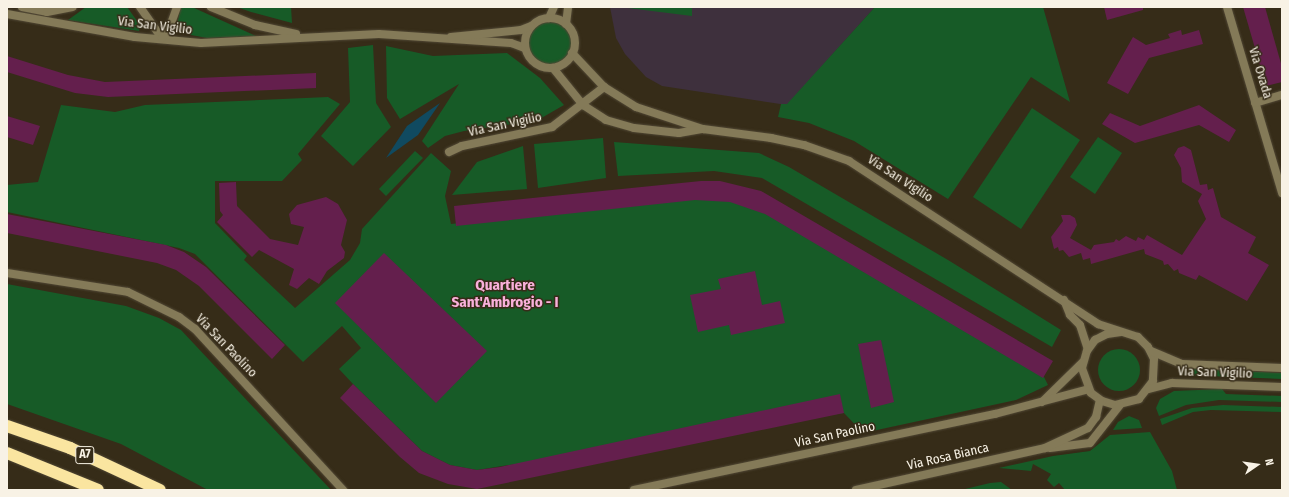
<!DOCTYPE html>
<html>
<head>
<meta charset="utf-8">
<style>
	body { margin:0 }
	#map { position:relative; width:1289px; height:497px; overflow:hidden; background:#362c18; font-family:"Fira Sans Condensed",sans-serif }
	div>[style] { position:absolute }
	[style*='--x'] { left:calc(var(--x)*1px); top:calc(var(--y)*1px); width:calc(var(--w)*1px); rotate:calc(var(--a)*1deg) }
	.medical>* { inset:0; background:#3e303d }
	.green>* { inset:0; background:#175b27 }
	.round { border-radius:50% }
	.water>* { inset:0; background:#104a60 }
	.building>* { inset:0; background:#641f4d }
	.roads { filter:drop-shadow(0 0 1px #514835) drop-shadow(0 0 1px #514835) }
	.minor>* { height:8px; margin:-4px; padding:0 4px; transform-origin:4px; border-radius:4px; background:#847a58 }
	.minor>.ring { margin:-4px; padding:0; box-sizing:content-box; background:none; border:8px solid #847a58; border-radius:50% }
	.motorway>* { height:12px; margin:-6px; padding:0 6px; transform-origin:6px; border-radius:6px; background:#fae5a0 }
	span { translate:-50% -50%; white-space:nowrap; text-align:center; line-height:1.15; -webkit-text-stroke:3px #362c18; paint-order:stroke }
	.shield-label span { padding:1px 3px; background:#362c18; border:1px solid; border-radius:3px; -webkit-text-stroke-width:0 }
	.shield-label { font-size:12px; color:#f8f2e5; font-weight:700 }
	.street-label { font-size:13px; color:#f8f2e5 }
	.quarter-label { font-size:15px; color:#f9b0da; font-weight:700 }
	.frame { position:absolute; inset:0; border:8px solid #f8f2e5; pointer-events:none }
	.north { position:absolute; left:1237px; top:445px; width:40px; height:40px; -webkit-text-stroke:3px #362c18; paint-order:stroke; rotate:77deg; font-size:11px; font-weight:700; line-height:16px; text-align:center; color:#f8f2e5 }
	.north::after { content:''; display:block; margin:auto; width:14px; height:18px; background:#f8f2e5; clip-path:polygon(50% 0,100% 100%,50% 72%,0 100%) }
</style>
</head>
<body>
<div id="map">
	<div class="medical">
		<i style="clip-path:polygon(610px 7px,875px 7px,787px 105px,662px 86px,646px 77px,625px 54px,616px 38px)"></i>
	</div>
	<div class="green">
		<i style="clip-path:polygon(86px 7px,127px 7px,140px 25px,139px 31px,68px 20px)"></i>
		<i style="clip-path:polygon(181px 7px,192px 7px,256px 36px,207px 38px,191px 35px,177px 24px)"></i>
		<i style="clip-path:polygon(237px 7px,291px 7px,292px 23px,251px 12px)"></i>
		<i style="clip-path:polygon(620px 7px,692px 7px,692px 16px)"></i>
		<i style="clip-path:polygon(875px 7px,1043px 7px,1070px 102px,1031px 77px,948px 199px,854px 141px,809px 123px,778px 117px,781px 104px,787px 104px)"></i>
		<i class="round" style="left:529px;top:22px;width:42px;height:42px"></i>
		<i style="clip-path:polygon(373px 45px,376px 103px,391px 127px,353px 166px,321px 136px,350px 102px,348px 48px)"></i>
		<i style="clip-path:polygon(386px 46px,433px 56px,507px 53px,540px 78px,564px 105px,538px 120px,464px 131px,445px 136px,428px 148px,422px 141px,459px 84px,400px 119px,387px 98px)"></i>
		<i style="clip-path:polygon(328px 97px,340px 104px,298px 154px,302px 160px,282px 181px,215px 181px,215px 223px,247px 256px,244px 260px,295px 308px,350px 260px,360px 243px,362px 229px,431px 153px,451px 171px,445px 196px,451px 224px,695px 198px,730px 200px,765px 213px,1044px 377px,1048px 385px,1016px 400px,863px 433px,844px 413px,477px 470px,450px 465px,422px 451px,353px 384px,339px 369px,361px 348px,342px 326px,303px 362px,195px 254px,179px 248px,7px 212px,7px 185px,38px 182px,61px 105px,115px 112px,145px 105px)"></i>
		<i style="clip-path:polygon(1032px 108px,1080px 140px,1021px 229px,973px 197px)"></i>
		<i style="clip-path:polygon(1098px 137px,1122px 153px,1095px 194px,1070px 177px)"></i>
		<i style="clip-path:polygon(603px 138px,606px 178px,538px 188px,534px 144px)"></i>
		<i style="clip-path:polygon(614px 142px,759px 153px,789px 167px,948px 260px,1061px 330px,1052px 347px,762px 178px,714px 171px,618px 176px)"></i>
		<i style="clip-path:polygon(523px 146px,527px 189px,452px 195px,477px 162px)"></i>
		<i style="clip-path:polygon(415px 151px,423px 158px,386px 196px,379px 189px)"></i>
		<i style="clip-path:polygon(7px 284px,126px 306px,159px 318px,181px 330px,331px 490px,208px 490px,121px 444px,7px 404px)"></i>
		<i class="round" style="left:1098px;top:349px;width:42px;height:42px"></i>
		<i style="clip-path:polygon(1183px 368px,1282px 373px,1282px 379px,1183px 375px)"></i>
		<i style="clip-path:polygon(1222px 389px,1226px 394px,1282px 396px,1282px 402px,1219px 400px,1186px 405px,1159px 416px,1156px 408px,1160px 399px,1174px 391px)"></i>
		<i style="clip-path:polygon(1223px 405px,1282px 407px,1282px 412px,1211px 410px,1193px 412px,1162px 425px,1160px 419px,1192px 408px)"></i>
		<i style="clip-path:polygon(1129px 416px,1139px 420px,1142px 428px,1113px 430px,1118px 422px)"></i>
		<i style="clip-path:polygon(1150px 432px,1172px 471px,1177px 490px,1065px 490px,1059px 483px,1054px 487px,1047px 480px,1051px 474px,1033px 464px,1031px 471px,999px 468px,1053px 456px,1090px 451px,1110px 435px)"></i>
		<i style="clip-path:polygon(1001px 482px,1012px 490px,961px 490px,990px 483px)"></i>
	</div>
	<div class="water">
		<i style="clip-path:polygon(440px 103px,418px 135px,386px 158px,407px 126px)"></i>
	</div>
	<div class="building">
		<i style="clip-path:polygon(1104px 7px,1143px 7px,1143px 10px,1107px 20px)"></i>
		<i style="clip-path:polygon(1243px 7px,1265px 7px,1282px 67px,1282px 82px,1266px 86px)"></i>
		<i style="clip-path:polygon(1181px 30px,1182px 35px,1199px 30px,1203px 44px,1149px 58px,1128px 94px,1107px 83px,1133px 37px,1146px 45px,1170px 38px,1168px 34px)"></i>
		<i style="clip-path:polygon(7px 56px,68px 75px,105px 82px,316px 73px,316px 88px,108px 97px,75px 93px,7px 72px)"></i>
		<i style="clip-path:polygon(1199px 105px,1236px 130px,1229px 142px,1199px 125px,1135px 143px,1102px 124px,1110px 113px,1140px 126px)"></i>
		<i style="clip-path:polygon(7px 116px,40px 126px,33px 145px,7px 137px)"></i>
		<i style="clip-path:polygon(1184px 146px,1191px 150px,1200px 185px,1207px 184px,1208px 190px,1213px 188px,1221px 217px,1256px 237px,1248px 253px,1269px 265px,1247px 301px,1199px 275px,1196px 280px,1179px 273px,1178px 269px,1174px 271px,1168px 264px,1164px 265px,1163px 261px,1145px 254px,1144px 249px,1091px 264px,1090px 258px,1083px 260px,1081px 253px,1069px 257px,1063px 250px,1059px 251px,1058px 247px,1054px 249px,1051px 237px,1063px 221px,1061px 215px,1070px 215px,1075px 218px,1077px 225px,1070px 238px,1091px 250px,1094px 245px,1114px 242px,1116px 239px,1119px 241px,1126px 236px,1136px 241px,1138px 237px,1144px 240px,1147px 235px,1182px 255px,1206px 219px,1198px 201px,1202px 194px,1182px 182px,1181px 168px,1174px 155px,1178px 148px)"></i>
		<i style="clip-path:polygon(701px 181px,720px 181px,761px 191px,1053px 361px,1043px 378px,765px 214px,730px 202px,695px 200px,456px 226px,454px 206px)"></i>
		<i style="clip-path:polygon(236px 182px,237px 206px,270px 239px,298px 245px,304px 227px,291px 224px,289px 214px,297px 205px,326px 197px,338px 204px,347px 220px,341px 245px,345px 252px,344px 258px,327px 271px,319px 284px,309px 278px,297px 289px,289px 285px,294px 269px,259px 250px,252px 257px,217px 222px,223px 215px,220px 211px,219px 183px)"></i>
		<i style="clip-path:polygon(7px 214px,166px 245px,184px 252px,206px 267px,285px 345px,272px 359px,199px 286px,176px 270px,157px 263px,7px 233px)"></i>
		<i style="clip-path:polygon(384px 253px,487px 351px,436px 403px,335px 303px)"></i>
		<i style="clip-path:polygon(755px 271px,762px 305px,780px 301px,785px 323px,731px 335px,729px 325px,698px 332px,690px 295px,721px 289px,718px 279px)"></i>
		<i style="clip-path:polygon(881px 340px,894px 402px,871px 408px,858px 344px)"></i>
		<i style="clip-path:polygon(353px 384px,422px 451px,450px 465px,477px 470px,500px 467px,840px 394px,844px 413px,477px 489px,448px 484px,419px 473px,400px 457px,340px 398px)"></i>
	</div>
	<div class="roads">
		<div class="minor">
			<i style="--x:22;--y:7;--w:25;--a:11"></i>
			<i style="--x:47;--y:12;--w:26;--a:-11"></i>
			<i style="--x:140;--y:7;--w:38;--a:55"></i>
			<i style="--x:211;--y:7;--w:48;--a:22.2"></i>
			<i style="--x:255;--y:25;--w:42;--a:12.4"></i>
			<i style="--x:1227;--y:7;--w:194;--a:73.5"></i>
			<i style="--x:7;--y:14;--w:130;--a:10.2"></i>
			<i style="--x:135;--y:37;--w:66;--a:5.2"></i>
			<i style="--x:201;--y:43;--w:178;--a:-2.9"></i>
			<i style="--x:379;--y:34;--w:132;--a:3.9"></i>
			<i style="--x:511;--y:43;--w:15;--a:20"></i>
			<i style="--x:549;--y:18;--w:12;--a:-66"></i>
			<i class="ring" style="left:525px;top:18px;width:42px;height:42px"></i>
			<i style="--x:566;--y:24;--w:17;--a:-83"></i>
			<i style="--x:451;--y:37;--w:70;--a:-5.7"></i>
			<i style="--x:521;--y:30;--w:11;--a:-22"></i>
			<i style="--x:162;--y:38;--w:11;--a:-52"></i>
			<i style="--x:169;--y:29;--w:23;--a:-70"></i>
			<i style="--x:572;--y:53;--w:47;--a:46.7"></i>
			<i style="--x:604;--y:87;--w:38;--a:32"></i>
			<i style="--x:636;--y:107;--w:71;--a:18.2"></i>
			<i style="--x:703;--y:129;--w:69;--a:7.5"></i>
			<i style="--x:771;--y:138;--w:34;--a:12"></i>
			<i style="--x:804;--y:145;--w:48;--a:19.6"></i>
			<i style="--x:849;--y:161;--w:298;--a:33.2"></i>
			<i style="--x:1098;--y:324;--w:42;--a:18"></i>
			<i style="--x:1138;--y:337;--w:14;--a:45"></i>
			<i style="--x:1148;--y:347;--w:13;--a:63"></i>
			<i style="--x:1154;--y:359;--w:22;--a:93"></i>
			<i style="--x:1153;--y:381;--w:23;--a:128"></i>
			<i style="--x:1139;--y:399;--w:25;--a:166"></i>
			<i style="--x:1115;--y:405;--w:14;--a:-163"></i>
			<i style="--x:1102;--y:401;--w:14;--a:-144"></i>
			<i style="--x:1091;--y:393;--w:27;--a:-110"></i>
			<i style="--x:1082;--y:368;--w:18;--a:-74"></i>
			<i style="--x:1087;--y:351;--w:14;--a:-54"></i>
			<i style="--x:1095;--y:340;--w:13;--a:-27"></i>
			<i style="--x:1107;--y:334;--w:14;--a:-8"></i>
			<i style="--x:553;--y:68;--w:48;--a:51"></i>
			<i style="--x:583;--y:105;--w:27;--a:33"></i>
			<i style="--x:606;--y:120;--w:29;--a:16"></i>
			<i style="--x:634;--y:128;--w:45;--a:6.3"></i>
			<i style="--x:679;--y:133;--w:23;--a:-10"></i>
			<i style="--x:1255;--y:103;--w:28;--a:-17"></i>
			<i style="--x:449;--y:152;--w:14;--a:-25"></i>
			<i style="--x:462;--y:146;--w:92;--a:-11.9"></i>
			<i style="--x:552;--y:127;--w:66;--a:-37.6"></i>
			<i style="--x:7;--y:273;--w:122;--a:8.9"></i>
			<i style="--x:128;--y:292;--w:57;--a:26.1"></i>
			<i style="--x:179;--y:317;--w:20;--a:37"></i>
			<i style="--x:195;--y:329;--w:219;--a:47.4"></i>
			<i style="--x:1064;--y:300;--w:16;--a:68"></i>
			<i style="--x:1070;--y:315;--w:14;--a:45"></i>
			<i style="--x:1080;--y:325;--w:25;--a:72"></i>
			<i style="--x:1151;--y:351;--w:34;--a:23"></i>
			<i style="--x:1182;--y:364;--w:100;--a:2.3"></i>
			<i style="--x:1149;--y:389;--w:24;--a:-15"></i>
			<i style="--x:1172;--y:383;--w:110;--a:2.1"></i>
			<i style="--x:1042;--y:402;--w:57;--a:-44.3"></i>
			<i style="--x:1050;--y:448;--w:40;--a:-7.1"></i>
			<i style="--x:1090;--y:443;--w:48;--a:-51.7"></i>
			<i style="--x:634;--y:490;--w:369;--a:-11.9"></i>
			<i style="--x:995;--y:414;--w:97;--a:-14.9"></i>
			<i style="--x:856;--y:490;--w:194;--a:-12.5"></i>
			<i style="--x:1045;--y:448;--w:47;--a:-24.9"></i>
			<i style="--x:1088;--y:428;--w:14;--a:-54"></i>
			<i style="--x:1096;--y:417;--w:17;--a:-77"></i>
		</div>
		<div class="motorway">
			<i style="--x:7;--y:426;--w:67;--a:19.2"></i>
			<i style="--x:70;--y:448;--w:99;--a:25"></i>
			<i style="--x:7;--y:453;--w:98;--a:22.1"></i>
		</div>
	</div>
	<div class="shield-label">
		<span style="left:85px;top:455px">A7</span>
	</div>
	<div class="street-label">
		<span style="left:155px;top:26px;rotate:7deg">Via San Vigilio</span>
		<span style="left:1260px;top:73px;rotate:73deg">Via Ovada</span>
		<span style="left:505px;top:125px;rotate:-12deg">Via San Vigilio</span>
		<span style="left:900px;top:179px;rotate:33deg">Via San Vigilio</span>
		<span style="left:226px;top:346px;rotate:46deg">Via San Paolino</span>
		<span style="left:1215px;top:373px;rotate:2deg">Via San Vigilio</span>
		<span style="left:835px;top:435px;rotate:-12deg">Via San Paolino</span>
		<span style="left:948px;top:457px;rotate:-13deg">Via Rosa Bianca</span>
	</div>
	<div class="quarter-label">
		<span style="left:505px;top:294px">Quartiere<br>Sant'Ambrogio - I</span>
	</div>
	<div class="frame"></div>
	<div class="north">N</div>
</div>
</body>
</html>
